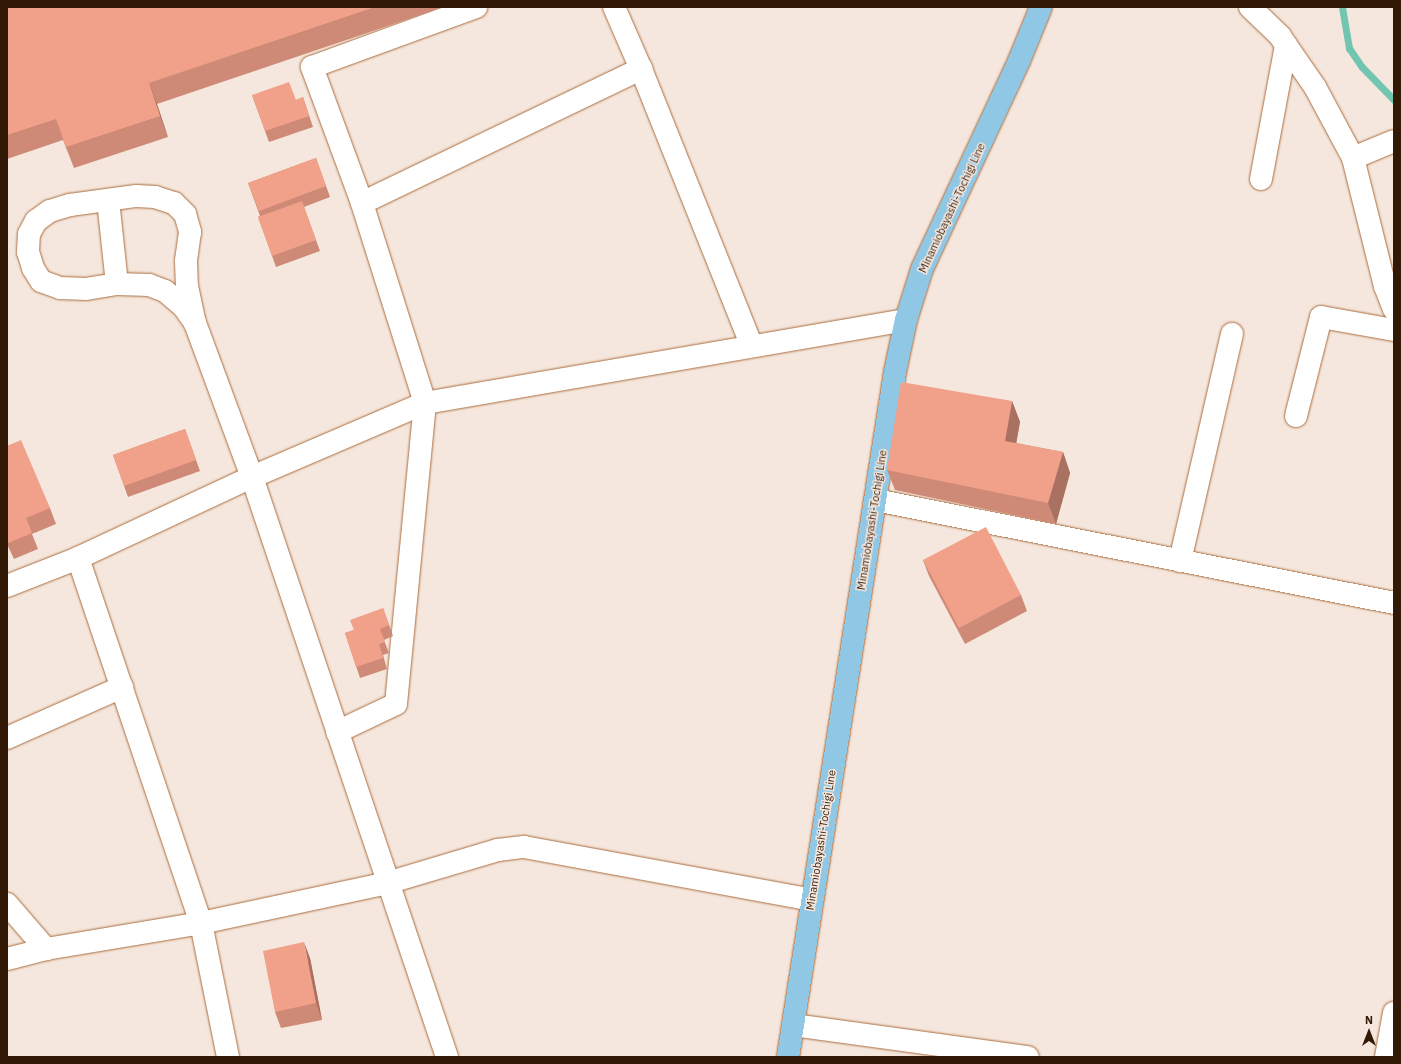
<!DOCTYPE html>
<html>
<head>
<meta charset="utf-8">
<style>
	body { margin:0 }
	#map { position:relative; width:1401px; height:1064px; overflow:hidden; background:#f5e7dd; font-family:"IBM Plex Sans",sans-serif }
	div>[style] { position:absolute }
	[style*='--x'] { left:calc(var(--x)*1px); top:calc(var(--y)*1px); width:calc(var(--w)*1px); rotate:calc(var(--a)*1deg) }
	.stream>* { height:7px; margin:-3.5px; padding:0 3.5px; transform-origin:3.5px; border-radius:3.5px; background:#72c5b1 }
	.roads { filter:drop-shadow(0 0 1px #ab6c3d) drop-shadow(0 0 1px #ab6c3d) }
	.minor>* { height:22px; margin:-11px; padding:0 11px; transform-origin:11px; border-radius:11px; background:#fff }
	.major>* { height:22px; margin:-11px; padding:0 11px; transform-origin:11px; border-radius:11px; background:#90c7e5 }
	.wall>* { inset:0; background:#cf8a77 }
	.shaded-wall>* { inset:0; background:#a97161 }
	.building>* { inset:0; background:#f1a18a }
	span { translate:-50% -50%; white-space:nowrap; text-align:center; line-height:1.15; -webkit-text-stroke:3px #f5e7dd; paint-order:stroke }
	.street-label { font-size:11px; color:#321905 }
	.frame { position:absolute; inset:0; border:8px solid #321905; pointer-events:none }
	.north { position:absolute; left:1349px; top:1012px; width:40px; height:40px; -webkit-text-stroke:3px #f5e7dd; paint-order:stroke; rotate:0deg; font-size:11px; font-weight:700; line-height:16px; text-align:center; color:#321905 }
	.north::after { content:''; display:block; margin:auto; width:14px; height:18px; background:#321905; clip-path:polygon(50% 0,100% 100%,50% 72%,0 100%) }
</style>
</head>
<body>
<div id="map">
	<div class="stream">
		<i style="--x:1342;--y:7;--w:42;--a:80.3"></i>
		<i style="--x:1349;--y:48;--w:23;--a:56"></i>
		<i style="--x:1362;--y:67;--w:46;--a:45.9"></i>
	</div>
	<div class="roads">
		<div class="minor">
			<i style="--x:614;--y:7;--w:68;--a:66.5"></i>
			<i style="--x:641;--y:69;--w:298;--a:68.2"></i>
			<i style="--x:1250;--y:7;--w:42;--a:44"></i>
			<i style="--x:1280;--y:36;--w:11;--a:56"></i>
			<i style="--x:1286;--y:45;--w:51;--a:55.4"></i>
			<i style="--x:1315;--y:87;--w:81;--a:61.8"></i>
			<i style="--x:1353;--y:158;--w:132;--a:76"></i>
			<i style="--x:1385;--y:286;--w:25;--a:69"></i>
			<i style="--x:1353;--y:158;--w:44;--a:-22.5"></i>
			<i style="--x:1261;--y:179;--w:136;--a:-79.4"></i>
			<i style="--x:108;--y:200;--w:84;--a:83.9"></i>
			<i style="--x:362;--y:203;--w:310;--a:-25.7"></i>
			<i style="--x:195;--y:323;--w:19;--a:-125"></i>
			<i style="--x:184;--y:307;--w:25;--a:-140"></i>
			<i style="--x:165;--y:291;--w:17;--a:-159"></i>
			<i style="--x:149;--y:285;--w:32;--a:-178"></i>
			<i style="--x:117;--y:284;--w:31;--a:171"></i>
			<i style="--x:86;--y:289;--w:26;--a:-178"></i>
			<i style="--x:60;--y:288;--w:20;--a:-160"></i>
			<i style="--x:41;--y:281;--w:15;--a:-122"></i>
			<i style="--x:33;--y:268;--w:17;--a:-107"></i>
			<i style="--x:28;--y:252;--w:18;--a:-87"></i>
			<i style="--x:29;--y:234;--w:15;--a:-62"></i>
			<i style="--x:36;--y:221;--w:17;--a:-36"></i>
			<i style="--x:50;--y:211;--w:21;--a:-17"></i>
			<i style="--x:70;--y:205;--w:67;--a:-7.8"></i>
			<i style="--x:136;--y:196;--w:19;--a:3"></i>
			<i style="--x:155;--y:197;--w:20;--a:18"></i>
			<i style="--x:174;--y:203;--w:16;--a:45"></i>
			<i style="--x:185;--y:214;--w:19;--a:74"></i>
			<i style="--x:190;--y:232;--w:29;--a:98"></i>
			<i style="--x:186;--y:261;--w:25;--a:88"></i>
			<i style="--x:187;--y:286;--w:38;--a:78"></i>
			<i style="--x:195;--y:323;--w:164;--a:69.7"></i>
			<i style="--x:252;--y:477;--w:612;--a:71.42"></i>
			<i style="--x:1296;--y:416;--w:102;--a:-75.8"></i>
			<i style="--x:1321;--y:317;--w:74;--a:10.1"></i>
			<i style="--x:875;--y:500;--w:529;--a:11.22"></i>
			<i style="--x:78;--y:558;--w:385;--a:71.4"></i>
			<i style="--x:201;--y:923;--w:137;--a:78.6"></i>
			<i style="--x:1180;--y:561;--w:233;--a:-77.1"></i>
			<i style="--x:7;--y:586;--w:76;--a:-21.5"></i>
			<i style="--x:78;--y:558;--w:192;--a:-25"></i>
			<i style="--x:252;--y:477;--w:188;--a:-23.2"></i>
			<i style="--x:425;--y:403;--w:488;--a:-9.8"></i>
			<i style="--x:337;--y:732;--w:65;--a:-25.4"></i>
			<i style="--x:396;--y:704;--w:302;--a:-84.5"></i>
			<i style="--x:425;--y:403;--w:210;--a:-107.5"></i>
			<i style="--x:362;--y:203;--w:145;--a:-110.2"></i>
			<i style="--x:312;--y:67;--w:175;--a:-20.1"></i>
			<i style="--x:7;--y:738;--w:126;--a:-23.9"></i>
			<i style="--x:7;--y:904;--w:60;--a:49.1"></i>
			<i style="--x:7;--y:959;--w:40;--a:-14.4"></i>
			<i style="--x:46;--y:949;--w:157;--a:-9.5"></i>
			<i style="--x:201;--y:923;--w:190;--a:-12.1"></i>
			<i style="--x:387;--y:883;--w:116;--a:-16.6"></i>
			<i style="--x:498;--y:850;--w:26;--a:-7"></i>
			<i style="--x:524;--y:847;--w:293;--a:10.4"></i>
			<i style="--x:793;--y:1025;--w:237;--a:7.8"></i>
			<i style="--x:1386;--y:1057;--w:45;--a:-79.7"></i>
		</div>
		<div class="major">
			<i style="--x:788;--y:1057;--w:693;--a:-81.12"></i>
			<i style="--x:895;--y:372;--w:53;--a:-78.1"></i>
			<i style="--x:906;--y:320;--w:53;--a:-72.6"></i>
			<i style="--x:922;--y:269;--w:230;--a:-65"></i>
			<i style="--x:1019;--y:61;--w:58;--a:-67.8"></i>
		</div>
	</div>
	<div class="wall">
		<i style="clip-path:polygon(7px 7px,444px 7px,157px 104px,168px 137px,74px 168px,63px 140px,7px 159px)"></i>
		<i style="clip-path:polygon(252px 95px,296px 100px,303px 97px,313px 127px,269px 142px)"></i>
		<i style="clip-path:polygon(316px 158px,330px 197px,304px 207px,320px 251px,276px 267px,258px 217px,260px 216px,248px 183px)"></i>
		<i style="clip-path:polygon(1012px 401px,1020px 422px,1016px 443px,1063px 452px,1070px 473px,1056px 524px,895px 490px,887px 470px)"></i>
		<i style="clip-path:polygon(185px 429px,200px 471px,128px 497px,113px 455px)"></i>
		<i style="clip-path:polygon(7px 446px,50px 508px,56px 524px,32px 534px,38px 549px,14px 559px,7px 544px)"></i>
		<i style="clip-path:polygon(923px 560px,1021px 595px,1027px 611px,965px 644px,929px 576px)"></i>
		<i style="clip-path:polygon(383px 608px,393px 636px,384px 640px,389px 653px,383px 655px,387px 669px,360px 678px,345px 633px,354px 630px)"></i>
		<i style="clip-path:polygon(310px 958px,322px 1020px,281px 1028px,275px 1012px)"></i>
	</div>
	<div class="shaded-wall">
		<i style="clip-path:polygon(149px 83px,157px 104px,168px 137px,160px 116px)"></i>
		<i style="clip-path:polygon(1012px 401px,1020px 422px,1013px 462px,1005px 441px)"></i>
		<i style="clip-path:polygon(1063px 452px,1070px 473px,1056px 524px,1048px 503px)"></i>
		<i style="clip-path:polygon(304px 942px,310px 958px,322px 1020px,316px 1003px)"></i>
	</div>
	<div class="building">
		<i style="clip-path:polygon(7px 7px,375px 7px,149px 83px,160px 116px,66px 147px,56px 119px,7px 135px)"></i>
		<i style="clip-path:polygon(289px 82px,296px 100px,303px 97px,309px 116px,265px 131px,252px 95px)"></i>
		<i style="clip-path:polygon(316px 158px,326px 186px,259px 211px,248px 183px)"></i>
		<i style="clip-path:polygon(302px 201px,316px 240px,272px 256px,258px 217px)"></i>
		<i style="clip-path:polygon(901px 382px,1012px 401px,1005px 441px,1063px 452px,1048px 503px,887px 470px)"></i>
		<i style="clip-path:polygon(185px 429px,196px 460px,124px 486px,113px 455px)"></i>
		<i style="clip-path:polygon(21px 440px,50px 508px,26px 518px,32px 533px,8px 543px,7px 540px,7px 446px)"></i>
		<i style="clip-path:polygon(986px 527px,1021px 595px,959px 628px,923px 560px)"></i>
		<i style="clip-path:polygon(383px 608px,389px 625px,380px 629px,385px 642px,379px 644px,383px 658px,356px 667px,345px 633px,354px 630px,350px 620px)"></i>
		<i style="clip-path:polygon(304px 942px,316px 1003px,275px 1012px,263px 951px)"></i>
	</div>
	<div class="street-label">
		<span style="left:952px;top:208px;rotate:-65deg">Minamiobayashi-Tochigi Line</span>
		<span style="left:872px;top:520px;rotate:-81deg">Minamiobayashi-Tochigi Line</span>
		<span style="left:821px;top:840px;rotate:-81deg">Minamiobayashi-Tochigi Line</span>
	</div>
	<div class="frame"></div>
	<div class="north">N</div>
</div>
</body>
</html>
